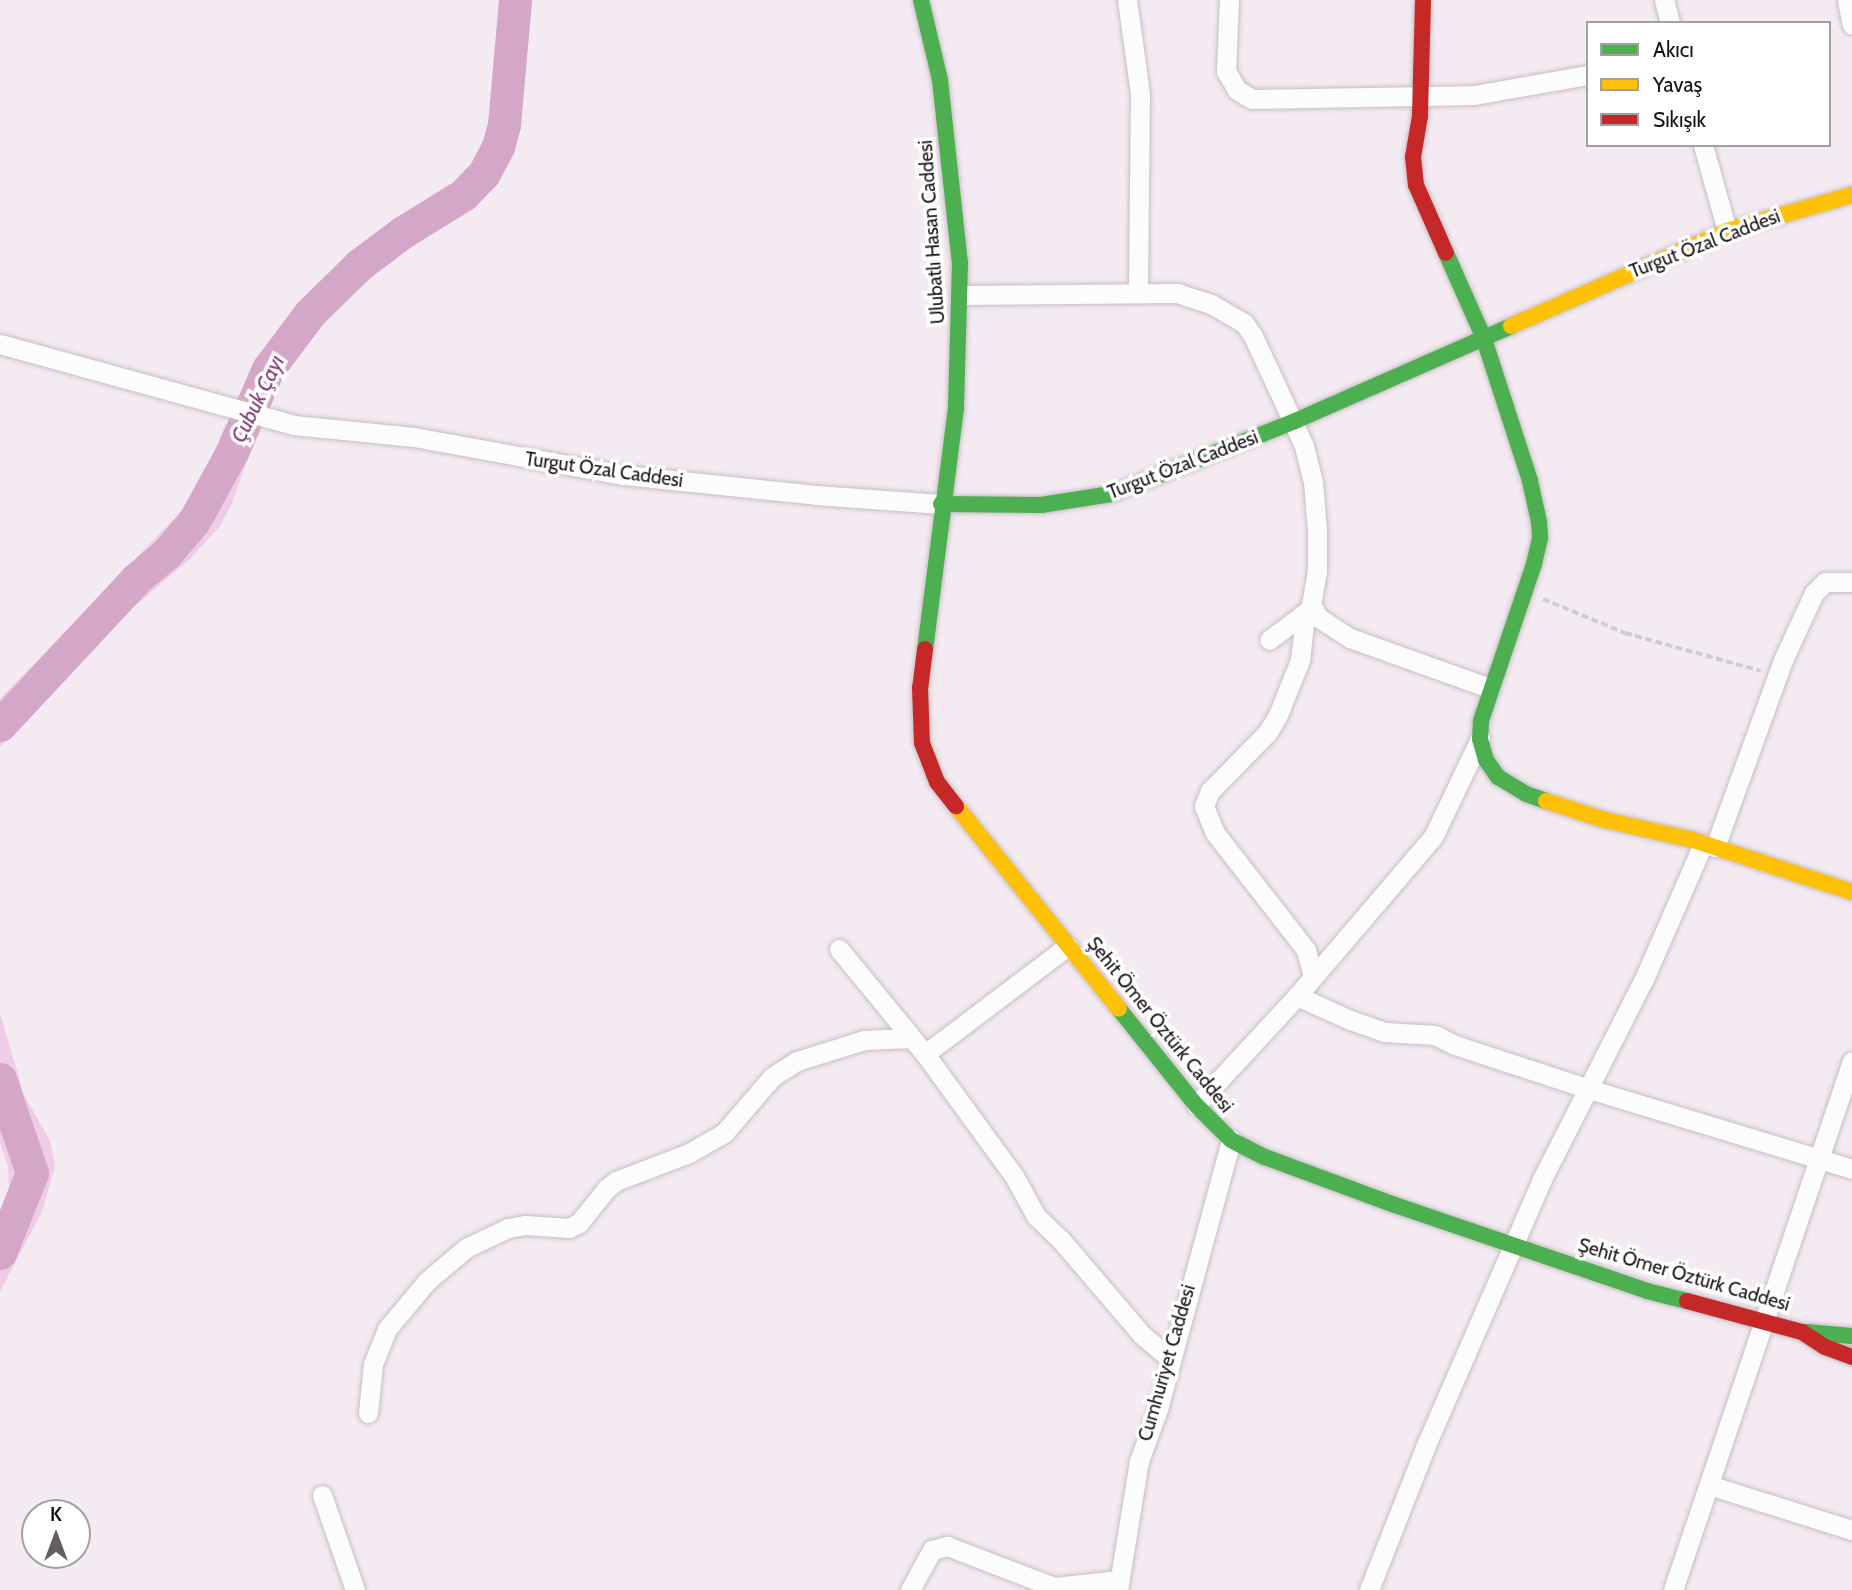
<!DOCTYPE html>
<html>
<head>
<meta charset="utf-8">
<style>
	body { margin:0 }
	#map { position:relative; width:1852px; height:1590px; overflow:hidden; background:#f4eaf1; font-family:Cabin,sans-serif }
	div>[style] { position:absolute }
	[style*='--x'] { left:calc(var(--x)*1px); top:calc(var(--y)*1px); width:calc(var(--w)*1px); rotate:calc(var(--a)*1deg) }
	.green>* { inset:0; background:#efcce5 }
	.river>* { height:33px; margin:-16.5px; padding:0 16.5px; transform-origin:16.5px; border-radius:16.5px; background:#d4a7c9 }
	.path>* { height:3.5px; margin-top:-1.75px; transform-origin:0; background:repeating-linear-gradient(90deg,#d0cdcf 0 7px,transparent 0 10.5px) }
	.roads { filter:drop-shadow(0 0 2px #c6bfc4) drop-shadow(0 0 2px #c6bfc4) }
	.street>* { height:19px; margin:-9.5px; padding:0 9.5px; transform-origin:9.5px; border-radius:9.5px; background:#fdfcfd }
	.fast>* { height:16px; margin:-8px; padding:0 8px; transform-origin:8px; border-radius:8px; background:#4caf50 }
	.slow>* { height:16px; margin:-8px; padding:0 8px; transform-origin:8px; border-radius:8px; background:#ffc107 }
	.jam>* { height:16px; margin:-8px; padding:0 8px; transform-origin:8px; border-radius:8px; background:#c62828 }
	span { translate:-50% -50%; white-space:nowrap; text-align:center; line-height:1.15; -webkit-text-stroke:7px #fff; paint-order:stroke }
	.street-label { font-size:19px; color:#171216 }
	.water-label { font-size:21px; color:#803771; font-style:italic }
	.legend { position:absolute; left:1586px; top:21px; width:245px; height:126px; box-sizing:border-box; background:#fff; border:2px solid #a2a0a2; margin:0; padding:9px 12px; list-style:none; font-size:21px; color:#171216 }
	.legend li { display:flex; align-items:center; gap:14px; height:35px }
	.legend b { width:35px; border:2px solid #a2a0a2 }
	.north { position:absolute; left:21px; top:1499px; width:70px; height:70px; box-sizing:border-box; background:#fff; border:2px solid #a2a0a2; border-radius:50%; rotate:0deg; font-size:19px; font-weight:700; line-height:28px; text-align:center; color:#171216 }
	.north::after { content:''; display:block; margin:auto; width:24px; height:32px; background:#645e63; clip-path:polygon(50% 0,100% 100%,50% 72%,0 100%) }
</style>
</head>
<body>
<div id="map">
	<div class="green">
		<i style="clip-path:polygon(225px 424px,257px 433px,232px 503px,220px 526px,190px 559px,129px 611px,0 747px,0 699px,190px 502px,205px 477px)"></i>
		<i style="clip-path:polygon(0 1013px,24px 1095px,50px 1141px,55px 1166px,42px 1212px,0 1291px,0 1217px,9px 1189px,8px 1166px,0 1143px)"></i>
	</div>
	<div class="river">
		<i style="--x:0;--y:725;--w:198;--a:-47"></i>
		<i style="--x:135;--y:580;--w:42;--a:-40.2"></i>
		<i style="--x:167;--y:553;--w:42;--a:-49.8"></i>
		<i style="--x:194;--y:521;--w:79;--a:-61.2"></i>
		<i style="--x:232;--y:452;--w:90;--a:-66.6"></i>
		<i style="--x:268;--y:369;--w:70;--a:-53.1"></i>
		<i style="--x:310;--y:313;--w:69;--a:-44.4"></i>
		<i style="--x:359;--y:265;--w:55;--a:-36.9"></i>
		<i style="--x:403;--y:232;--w:70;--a:-31.7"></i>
		<i style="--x:463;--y:195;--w:30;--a:-46"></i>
		<i style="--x:484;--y:173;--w:30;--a:-62"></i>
		<i style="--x:498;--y:147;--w:24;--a:-75"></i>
		<i style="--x:504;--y:124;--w:124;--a:-84.9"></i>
		<i style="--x:0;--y:1079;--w:99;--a:71.2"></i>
		<i style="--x:32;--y:1173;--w:86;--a:111.8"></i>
	</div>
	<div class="path">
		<i style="--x:1543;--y:599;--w:89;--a:22.5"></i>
		<i style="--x:1625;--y:633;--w:141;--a:15.6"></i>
	</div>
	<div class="roads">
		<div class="street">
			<i style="--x:1127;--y:0;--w:95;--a:82.1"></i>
			<i style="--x:1140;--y:94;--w:198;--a:90.6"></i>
			<i style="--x:1229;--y:0;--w:71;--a:92.4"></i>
			<i style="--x:1226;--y:71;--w:22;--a:60"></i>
			<i style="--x:1237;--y:90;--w:17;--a:31"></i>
			<i style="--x:1252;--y:99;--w:222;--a:-1"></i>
			<i style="--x:1474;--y:95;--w:116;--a:-10"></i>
			<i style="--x:1664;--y:0;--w:24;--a:75"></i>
			<i style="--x:1847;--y:0;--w:25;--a:79"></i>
			<i style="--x:1703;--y:145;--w:89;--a:74.4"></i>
			<i style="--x:960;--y:295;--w:217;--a:-0.5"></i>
			<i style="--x:1177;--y:293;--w:36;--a:18"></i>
			<i style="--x:1211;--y:304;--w:38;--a:30"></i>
			<i style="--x:1244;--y:323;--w:16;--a:55"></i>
			<i style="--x:1253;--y:336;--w:121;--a:65.1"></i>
			<i style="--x:1304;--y:446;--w:37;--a:76"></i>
			<i style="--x:1313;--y:482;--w:48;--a:85.2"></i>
			<i style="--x:1317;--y:530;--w:41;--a:90"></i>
			<i style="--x:1317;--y:571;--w:39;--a:100"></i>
			<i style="--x:1310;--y:609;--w:51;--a:142.9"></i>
			<i style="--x:0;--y:344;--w:305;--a:15.4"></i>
			<i style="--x:294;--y:425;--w:121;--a:5.7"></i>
			<i style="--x:414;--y:437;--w:213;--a:10.3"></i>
			<i style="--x:624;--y:475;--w:193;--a:5.9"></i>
			<i style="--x:816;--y:495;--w:125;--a:4.1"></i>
			<i style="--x:1311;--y:605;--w:15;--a:58"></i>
			<i style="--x:1319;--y:618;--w:37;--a:33"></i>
			<i style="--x:1350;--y:638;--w:149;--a:19.7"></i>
			<i style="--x:1305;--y:615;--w:45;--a:96.3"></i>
			<i style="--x:1300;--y:660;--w:59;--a:111.8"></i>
			<i style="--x:1278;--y:715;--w:21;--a:121"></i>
			<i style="--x:1267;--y:733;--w:81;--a:134.5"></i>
			<i style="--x:1210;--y:791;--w:16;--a:112"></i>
			<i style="--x:1204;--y:806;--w:29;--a:68"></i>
			<i style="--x:1215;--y:833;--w:148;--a:52.1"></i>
			<i style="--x:1306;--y:950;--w:28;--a:75"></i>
			<i style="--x:1715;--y:847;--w:199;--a:-70"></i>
			<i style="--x:1783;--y:660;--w:74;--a:-65.2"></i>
			<i style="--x:1814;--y:593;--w:16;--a:-45"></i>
			<i style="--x:1825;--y:582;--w:27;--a:0"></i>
			<i style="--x:839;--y:949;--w:136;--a:50.7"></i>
			<i style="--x:925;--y:1054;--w:151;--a:53.9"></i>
			<i style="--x:1014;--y:1176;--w:46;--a:61.2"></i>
			<i style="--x:1036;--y:1216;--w:35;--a:44"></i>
			<i style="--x:1061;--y:1240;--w:125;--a:49.5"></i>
			<i style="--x:1142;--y:1335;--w:38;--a:40"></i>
			<i style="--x:1297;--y:996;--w:58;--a:24.4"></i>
			<i style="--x:1350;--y:1020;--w:36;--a:19"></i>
			<i style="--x:1384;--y:1032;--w:51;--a:3.4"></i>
			<i style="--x:1435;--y:1035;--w:22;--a:27"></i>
			<i style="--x:1455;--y:1045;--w:141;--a:18.2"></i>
			<i style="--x:1589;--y:1089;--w:275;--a:16.9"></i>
			<i style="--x:925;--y:1054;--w:179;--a:-37.1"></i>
			<i style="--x:1196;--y:1105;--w:149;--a:-47.2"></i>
			<i style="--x:1297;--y:996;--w:209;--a:-49.5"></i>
			<i style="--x:1433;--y:837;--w:109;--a:-64.4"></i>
			<i style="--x:368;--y:1413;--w:49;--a:-84.2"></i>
			<i style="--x:373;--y:1364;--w:38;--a:-68"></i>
			<i style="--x:387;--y:1329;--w:62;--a:-50.2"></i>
			<i style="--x:427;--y:1281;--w:51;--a:-40.2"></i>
			<i style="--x:466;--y:1248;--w:47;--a:-25.5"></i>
			<i style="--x:508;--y:1228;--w:17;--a:-10"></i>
			<i style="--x:525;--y:1225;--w:44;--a:3.9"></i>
			<i style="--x:569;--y:1228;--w:11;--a:-27"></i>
			<i style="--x:579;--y:1223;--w:43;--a:-51.5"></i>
			<i style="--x:606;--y:1189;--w:13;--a:-39"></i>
			<i style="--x:616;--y:1181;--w:78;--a:-21"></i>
			<i style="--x:689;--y:1153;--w:40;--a:-29.7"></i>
			<i style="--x:724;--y:1133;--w:74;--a:-49.4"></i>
			<i style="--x:772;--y:1077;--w:30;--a:-33"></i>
			<i style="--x:797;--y:1061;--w:70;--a:-17.4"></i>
			<i style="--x:864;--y:1040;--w:48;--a:-2.4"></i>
			<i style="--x:1709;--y:1485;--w:150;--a:17.5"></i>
			<i style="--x:322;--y:1495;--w:101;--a:70.8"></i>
			<i style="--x:910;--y:1590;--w:46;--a:-61.2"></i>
			<i style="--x:932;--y:1550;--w:16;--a:-15"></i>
			<i style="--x:947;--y:1546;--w:115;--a:21"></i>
			<i style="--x:1054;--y:1587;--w:66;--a:-6.1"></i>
			<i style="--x:1118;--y:1590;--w:131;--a:-80.8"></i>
			<i style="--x:1139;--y:1461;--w:55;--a:-69.9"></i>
			<i style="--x:1158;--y:1409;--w:279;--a:-74.8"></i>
			<i style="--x:1369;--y:1590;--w:156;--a:-68.5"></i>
			<i style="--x:1426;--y:1445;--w:290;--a:-66.4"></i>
			<i style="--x:1542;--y:1179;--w:225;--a:-63"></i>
			<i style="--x:1644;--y:979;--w:147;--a:-66.4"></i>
			<i style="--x:1673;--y:1590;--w:558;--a:-71.31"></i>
		</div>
		<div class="fast">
			<i style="--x:921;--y:0;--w:82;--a:76.6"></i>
			<i style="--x:940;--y:80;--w:184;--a:83.8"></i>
			<i style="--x:960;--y:263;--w:145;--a:91.6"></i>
			<i style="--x:956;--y:408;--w:243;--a:97.3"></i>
			<i style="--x:1446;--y:253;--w:91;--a:66"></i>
			<i style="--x:1483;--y:336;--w:152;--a:72"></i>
			<i style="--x:1530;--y:481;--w:42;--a:77.6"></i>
			<i style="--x:1539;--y:522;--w:16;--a:86"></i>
			<i style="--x:1540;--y:538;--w:27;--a:103"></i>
			<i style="--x:1534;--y:564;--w:166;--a:108.7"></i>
			<i style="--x:1481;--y:721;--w:18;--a:93"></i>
			<i style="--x:1480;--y:739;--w:22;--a:74"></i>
			<i style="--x:1486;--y:760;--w:21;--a:55"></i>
			<i style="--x:1498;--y:777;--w:33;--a:31"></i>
			<i style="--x:1526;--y:794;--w:21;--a:19"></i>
			<i style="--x:941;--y:504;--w:100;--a:0.6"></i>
			<i style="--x:1041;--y:505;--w:71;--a:-8.9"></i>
			<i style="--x:1111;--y:494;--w:198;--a:-21.6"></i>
			<i style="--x:1295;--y:421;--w:236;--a:-23.7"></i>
			<i style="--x:1119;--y:1009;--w:123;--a:51.3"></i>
			<i style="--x:1196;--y:1105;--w:49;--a:45"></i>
			<i style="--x:1231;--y:1140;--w:38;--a:27"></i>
			<i style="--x:1265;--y:1157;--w:139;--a:20.3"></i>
			<i style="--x:1395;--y:1205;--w:266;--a:18.8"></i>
			<i style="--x:1647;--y:1291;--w:41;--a:14"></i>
			<i style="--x:1806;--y:1332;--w:46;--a:5"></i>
		</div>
		<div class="slow">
			<i style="--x:1511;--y:326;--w:236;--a:-23.7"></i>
			<i style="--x:1727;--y:231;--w:130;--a:-16.1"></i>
			<i style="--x:1546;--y:801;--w:62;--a:17.9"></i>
			<i style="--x:1605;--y:820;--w:90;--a:12.8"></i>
			<i style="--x:1693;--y:840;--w:167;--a:18.1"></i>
			<i style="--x:956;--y:806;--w:260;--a:51.2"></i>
		</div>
		<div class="jam">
			<i style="--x:1423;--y:0;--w:116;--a:91.5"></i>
			<i style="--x:1420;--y:116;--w:42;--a:99.7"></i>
			<i style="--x:1413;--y:157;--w:28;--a:84"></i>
			<i style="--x:1416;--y:185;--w:74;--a:66.2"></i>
			<i style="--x:925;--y:649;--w:38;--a:97"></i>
			<i style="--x:920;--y:687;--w:56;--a:88"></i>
			<i style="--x:922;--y:743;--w:42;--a:69"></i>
			<i style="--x:937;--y:782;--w:31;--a:52"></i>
			<i style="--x:1687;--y:1301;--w:119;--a:15.1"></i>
			<i style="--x:1802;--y:1332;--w:27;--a:33"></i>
			<i style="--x:1825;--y:1347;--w:29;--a:20"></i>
		</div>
	</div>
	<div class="street-label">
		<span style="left:932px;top:232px;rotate:-94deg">Ulubatlı Hasan Caddesi</span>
		<span style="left:1705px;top:244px;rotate:-21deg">Turgut Özal Caddesi</span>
		<span style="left:1183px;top:465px;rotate:-21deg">Turgut Özal Caddesi</span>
		<span style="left:604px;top:470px;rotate:8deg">Turgut Özal Caddesi</span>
		<span style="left:1160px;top:1025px;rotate:51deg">Şehit Ömer Öztürk Caddesi</span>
		<span style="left:1684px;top:1275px;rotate:16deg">Şehit Ömer Öztürk Caddesi</span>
		<span style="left:1167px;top:1363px;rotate:-74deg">Cumhuriyet Caddesi</span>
	</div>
	<div class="water-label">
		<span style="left:258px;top:399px;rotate:-64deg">Çubuk Çayı</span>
	</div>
	<ul class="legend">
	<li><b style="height:9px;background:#4caf50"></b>Akıcı</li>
	<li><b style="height:9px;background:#ffc107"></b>Yavaş</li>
	<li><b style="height:9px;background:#c62828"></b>Sıkışık</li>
	</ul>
	<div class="north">K</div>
</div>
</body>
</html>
